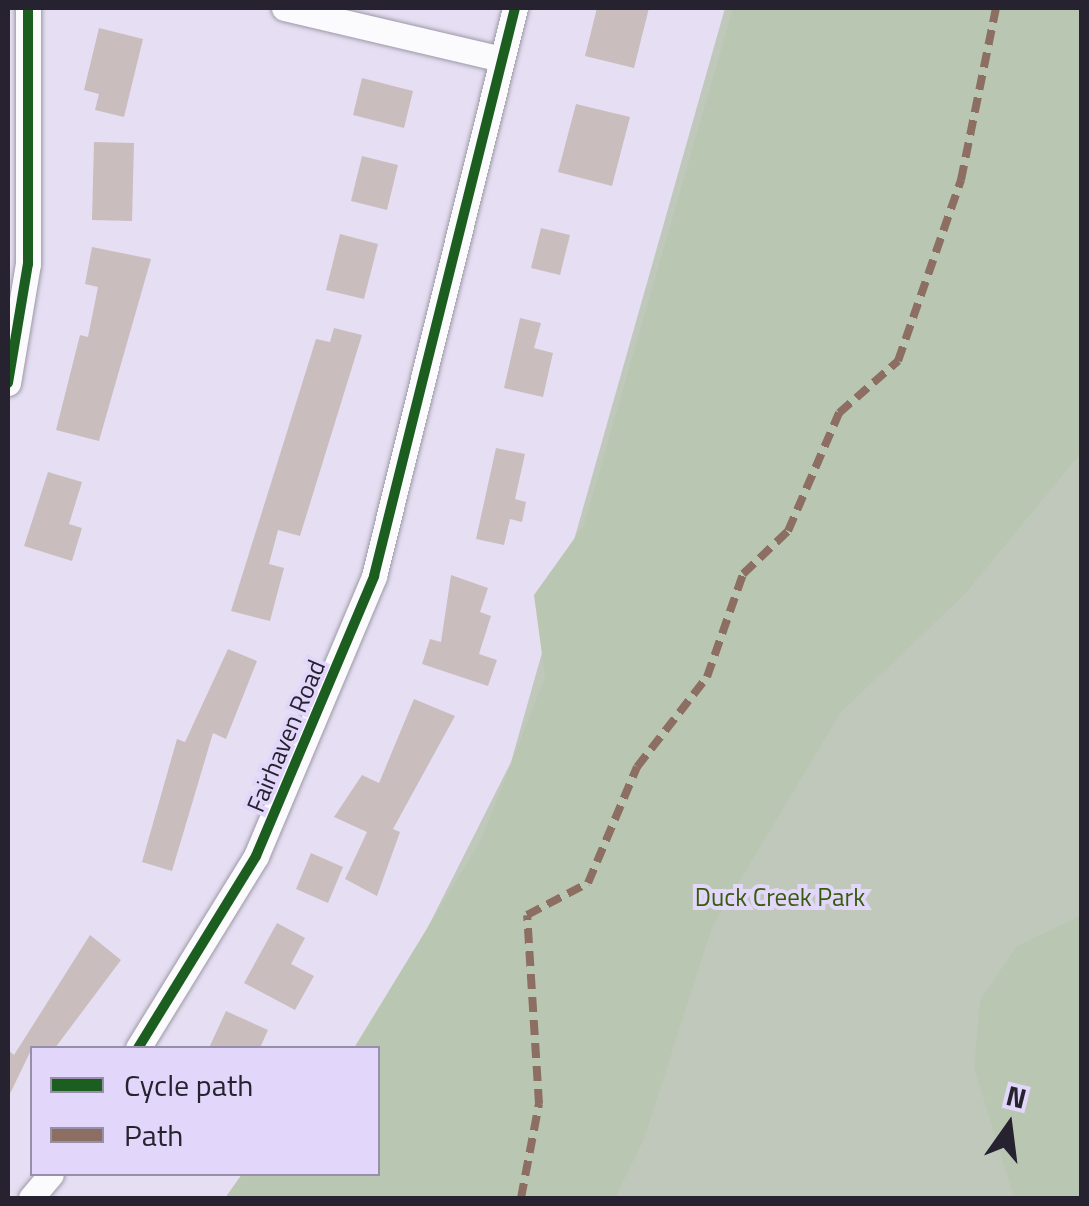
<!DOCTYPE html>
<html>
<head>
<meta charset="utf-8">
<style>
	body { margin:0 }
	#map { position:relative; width:1089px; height:1206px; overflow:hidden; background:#e6dff3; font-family:"Titillium Web",sans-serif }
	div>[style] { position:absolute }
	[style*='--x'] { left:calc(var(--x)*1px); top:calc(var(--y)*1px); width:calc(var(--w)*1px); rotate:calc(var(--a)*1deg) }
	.green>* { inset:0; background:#c0c8bc }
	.forest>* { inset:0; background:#b9c6b1 }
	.building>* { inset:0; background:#cabdbe }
	.roads { filter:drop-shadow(0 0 2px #9d98a7) drop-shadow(0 0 2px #9d98a7) }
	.minor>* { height:25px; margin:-12.5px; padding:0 12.5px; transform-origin:12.5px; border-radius:12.5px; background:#fbfafd }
	.quiet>* { height:8px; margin-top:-4px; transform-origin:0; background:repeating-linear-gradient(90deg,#8d6e63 0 15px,transparent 0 23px) }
	.cycleway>* { height:10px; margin:-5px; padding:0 5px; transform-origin:5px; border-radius:5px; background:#1b5e20 }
	span { translate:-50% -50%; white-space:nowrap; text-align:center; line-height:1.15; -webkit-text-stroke:8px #e2d7fb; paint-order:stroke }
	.street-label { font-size:25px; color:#26222f }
	.park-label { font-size:25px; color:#385d0a }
	.frame { position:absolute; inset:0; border:10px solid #26222f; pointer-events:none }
	.legend { position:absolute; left:30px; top:1046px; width:350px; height:130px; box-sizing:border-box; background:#e2d7fb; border:2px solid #978fa9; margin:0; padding:12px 18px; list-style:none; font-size:30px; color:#26222f }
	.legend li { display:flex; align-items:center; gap:20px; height:50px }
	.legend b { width:50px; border:2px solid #978fa9 }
	.north { position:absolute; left:959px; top:1076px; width:100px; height:100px; -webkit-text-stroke:8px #e2d7fb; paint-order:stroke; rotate:14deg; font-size:28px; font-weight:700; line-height:40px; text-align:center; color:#26222f }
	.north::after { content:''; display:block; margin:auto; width:35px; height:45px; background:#26222f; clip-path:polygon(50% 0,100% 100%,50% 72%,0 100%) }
</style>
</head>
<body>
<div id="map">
	<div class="green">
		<i style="clip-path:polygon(725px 8px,1081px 8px,1081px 1198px,272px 1198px,378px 1174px,378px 1048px,367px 1048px,511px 762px)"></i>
	</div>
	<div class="forest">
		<i style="clip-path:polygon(733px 8px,1081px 8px,1081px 453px,964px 595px,841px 712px,712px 927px,644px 1139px,615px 1198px,225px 1198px,242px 1174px,378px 1174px,378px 1048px,354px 1048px,481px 840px,545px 677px,534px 595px,584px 525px)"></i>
		<i style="clip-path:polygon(1081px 916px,1081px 1198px,1014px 1198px,974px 1068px,980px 1000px,1017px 946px)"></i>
	</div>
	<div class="building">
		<i style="clip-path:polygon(597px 8px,649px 8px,634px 68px,585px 56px)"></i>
		<i style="clip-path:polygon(99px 28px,143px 39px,124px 117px,95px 110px,99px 94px,84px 90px)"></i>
		<i style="clip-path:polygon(362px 78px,413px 91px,404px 128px,353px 115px)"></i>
		<i style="clip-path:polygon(576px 104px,630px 117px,612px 186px,558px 172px)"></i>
		<i style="clip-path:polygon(94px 142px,134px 143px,132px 221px,92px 220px)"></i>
		<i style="clip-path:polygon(362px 156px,398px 165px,387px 210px,351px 201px)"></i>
		<i style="clip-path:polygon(541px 228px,570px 235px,560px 275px,531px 268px)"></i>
		<i style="clip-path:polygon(340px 234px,378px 244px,364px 299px,326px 290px)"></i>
		<i style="clip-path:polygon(92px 247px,151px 259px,99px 441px,56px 430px,80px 335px,88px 337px,98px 287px,85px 284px)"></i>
		<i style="clip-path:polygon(520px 318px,541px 323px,534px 348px,553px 353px,543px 397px,504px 388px)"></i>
		<i style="clip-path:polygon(334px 328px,362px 335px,300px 536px,278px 530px,269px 564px,284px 568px,270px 621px,231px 611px,316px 339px,330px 342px)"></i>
		<i style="clip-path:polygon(496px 448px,525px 454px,515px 499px,526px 502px,522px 522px,510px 519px,504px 545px,476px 539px)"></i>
		<i style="clip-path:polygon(48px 472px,82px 482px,69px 524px,82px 528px,72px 561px,24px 546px)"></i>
		<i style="clip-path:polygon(451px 575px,488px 588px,480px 612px,491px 616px,479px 654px,497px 660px,488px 686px,422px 664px,430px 639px,441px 642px)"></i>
		<i style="clip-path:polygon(228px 649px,257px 661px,226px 739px,213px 733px,172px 871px,142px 862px,177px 739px,185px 742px)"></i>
		<i style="clip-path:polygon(414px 699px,455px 716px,393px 829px,400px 832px,377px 896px,345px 879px,367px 832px,334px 817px,362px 775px,379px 783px)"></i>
		<i style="clip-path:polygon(311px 853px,343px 867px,328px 903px,296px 889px)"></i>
		<i style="clip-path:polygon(277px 923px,305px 938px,291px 964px,314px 976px,295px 1010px,244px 983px)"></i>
		<i style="clip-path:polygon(90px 935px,121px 960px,55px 1048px,32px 1048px,8px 1098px,8px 1050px,14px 1055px)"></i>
		<i style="clip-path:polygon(226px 1011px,268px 1030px,260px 1048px,209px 1048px)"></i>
	</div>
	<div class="roads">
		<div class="minor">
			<i style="--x:284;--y:8;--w:223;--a:13.2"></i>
			<i style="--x:8;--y:383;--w:121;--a:-80.5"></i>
			<i style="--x:28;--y:264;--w:256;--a:-90"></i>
			<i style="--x:138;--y:1048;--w:225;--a:-58.4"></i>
			<i style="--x:256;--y:856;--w:304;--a:-67.1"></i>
			<i style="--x:374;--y:576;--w:585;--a:-76.06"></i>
			<i style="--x:31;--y:1198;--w:31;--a:-50"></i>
		</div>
	</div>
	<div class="quiet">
		<i style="--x:521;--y:1198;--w:96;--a:-79.2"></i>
		<i style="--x:539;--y:1104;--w:189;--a:-93.6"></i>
		<i style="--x:527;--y:915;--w:69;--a:-27.7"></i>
		<i style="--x:588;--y:883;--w:126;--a:-67.1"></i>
		<i style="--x:637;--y:767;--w:114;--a:-52.1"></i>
		<i style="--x:707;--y:677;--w:109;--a:-70.7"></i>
		<i style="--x:743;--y:574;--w:62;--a:-43.7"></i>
		<i style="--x:788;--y:531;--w:129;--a:-66.6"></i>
		<i style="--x:839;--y:413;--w:79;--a:-41.4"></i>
		<i style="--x:898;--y:361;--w:192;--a:-70.8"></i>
		<i style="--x:961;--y:180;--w:176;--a:-78.5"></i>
	</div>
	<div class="cycleway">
		<i style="--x:8;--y:383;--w:121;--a:-80.5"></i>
		<i style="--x:28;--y:264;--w:256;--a:-90"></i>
		<i style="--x:138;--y:1048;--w:225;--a:-58.4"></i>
		<i style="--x:256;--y:856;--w:304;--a:-67.1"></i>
		<i style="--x:374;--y:576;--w:585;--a:-76.06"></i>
	</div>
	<div class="street-label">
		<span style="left:286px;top:736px;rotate:-67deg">Fairhaven Road</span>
	</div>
	<div class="park-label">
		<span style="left:780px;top:897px">Duck Creek Park</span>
	</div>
	<div class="frame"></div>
	<ul class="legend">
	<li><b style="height:12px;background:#1b5e20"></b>Cycle path</li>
	<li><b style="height:12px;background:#8d6e63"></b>Path</li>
	</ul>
	<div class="north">N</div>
</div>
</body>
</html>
